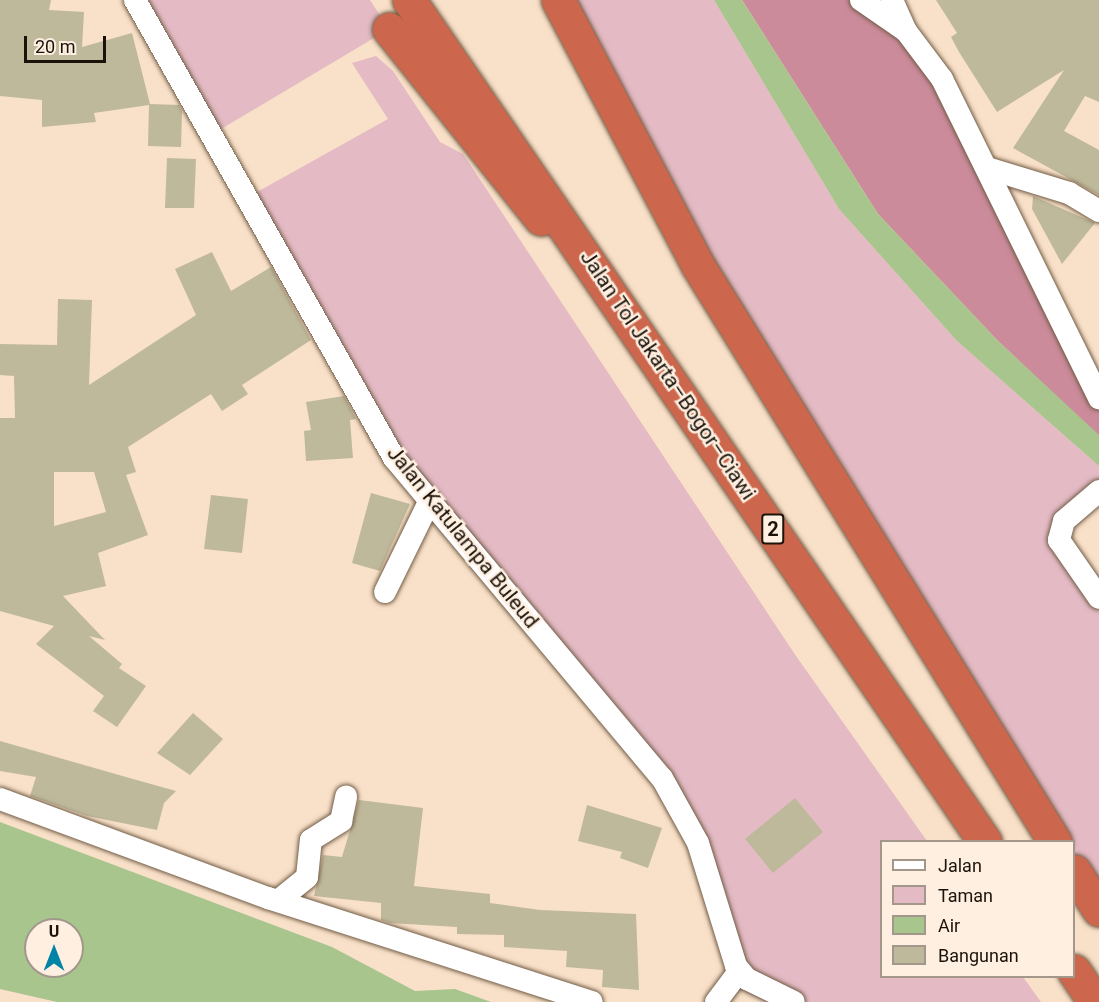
<!DOCTYPE html>
<html>
<head>
<meta charset="utf-8">
<style>
	body { margin:0 }
	#map { position:relative; width:1099px; height:1002px; overflow:hidden; background:#f9e0c8; font-family:Roboto,sans-serif }
	div>[style] { position:absolute }
	[style*='--x'] { left:calc(var(--x)*1px); top:calc(var(--y)*1px); width:calc(var(--w)*1px); rotate:calc(var(--a)*1deg) }
	.green>* { inset:0; background:#e4bac4 }
	.forest>* { inset:0; background:#cc8b9b }
	.water>* { inset:0; background:#a8c58d }
	.building>* { inset:0; background:#bfb99b }
	.roads { filter:drop-shadow(0 0 2px #715c46) drop-shadow(0 0 2px #715c46) }
	.street>* { height:22px; margin:-11px; padding:0 11px; transform-origin:11px; border-radius:11px; background:#fff }
	.highway>* { height:33px; margin:-16.5px; padding:0 16.5px; transform-origin:16.5px; border-radius:16.5px; background:#cc664c }
	span { translate:-50% -50%; white-space:nowrap; text-align:center; line-height:1.15; -webkit-text-stroke:5px #feefe1; paint-order:stroke }
	.shield-label span { padding:2px 4px; background:#feefe1; border:2px solid; border-radius:4px; -webkit-text-stroke-width:0 }
	.shield-label { font-size:20px; color:#1b130a; font-weight:700 }
	.street-label { font-size:21px; color:#1b130a }
	.legend { position:absolute; left:880px; top:840px; width:195px; height:138px; box-sizing:border-box; background:#feefe1; border:2px solid #a3978b; margin:0; padding:8px 10px; list-style:none; font-size:18px; color:#1b130a }
	.legend li { display:flex; align-items:center; gap:12px; height:30px }
	.legend b { width:30px; border:2px solid #a3978b }
	.north { position:absolute; left:24px; top:918px; width:60px; height:60px; box-sizing:border-box; background:#feefe1; border:2px solid #a3978b; border-radius:50%; rotate:0deg; font-size:16px; font-weight:700; line-height:24px; text-align:center; color:#1b130a }
	.north::after { content:''; display:block; margin:auto; width:21px; height:27px; background:#0284a7; clip-path:polygon(50% 0,100% 100%,50% 72%,0 100%) }
	.scale { position:absolute; left:24px; top:36px; width:82px; height:27px; box-sizing:border-box; border:3px solid #1b130a; border-top:0; padding-left:8px; font-size:18px; line-height:21px; white-space:nowrap; color:#1b130a; -webkit-text-stroke:4px #feefe1; paint-order:stroke }
</style>
</head>
<body>
<div id="map">
	<div class="green">
		<i style="clip-path:polygon(134px 0,370px 0,389px 29px,211px 135px)"></i>
		<i style="clip-path:polygon(558px 0,714px 0,839px 209px,957px 341px,1099px 466px,1099px 491px,1059px 540px,1099px 598px,1099px 910px,1074px 871px,1074px 842px,1055px 841px)"></i>
		<i style="clip-path:polygon(376px 56px,393px 71px,440px 142px,463px 154px,796px 656px,927px 841px,882px 842px,882px 976px,1023px 977px,1041px 1002px,767px 1002px,739px 989px,690px 822px,425px 509px,243px 200px,388px 119px,352px 63px)"></i>
	</div>
	<div class="forest">
		<i style="clip-path:polygon(742px 0,861px 0,906px 31px,1099px 399px,1099px 436px,997px 340px,878px 214px)"></i>
	</div>
	<div class="water">
		<i style="clip-path:polygon(714px 0,742px 0,878px 214px,997px 340px,1099px 435px,1099px 466px,957px 341px,839px 209px)"></i>
		<i style="clip-path:polygon(evenodd,0 822px,332px 947px,415px 991px,455px 989px,491px 1002px,57px 1002px,0 989px,0 822px,36px 930px,72px 930px,72px 966px,36px 966px,36px 930px)"></i>
	</div>
	<div class="building">
		<i style="clip-path:polygon(0 0,51px 0,49px 10px,84px 12px,82px 47px,132px 33px,150px 104px,179px 105px,182px 111px,181px 147px,148px 146px,149px 105px,94px 113px,96px 122px,42px 127px,42px 100px,0 96px)"></i>
		<i style="clip-path:polygon(936px 0,1099px 0,1099px 102px,1085px 96px,1064px 131px,1099px 150px,1099px 195px,1013px 148px,1064px 70px,997px 112px,959px 52px,951px 37px,957px 33px)"></i>
		<i style="clip-path:polygon(167px 158px,196px 159px,194px 208px,165px 208px)"></i>
		<i style="clip-path:polygon(1033px 196px,1095px 223px,1062px 264px,1032px 209px)"></i>
		<i style="clip-path:polygon(evenodd,212px 252px,231px 291px,271px 267px,311px 340px,242px 385px,248px 394px,222px 411px,211px 394px,128px 447px,136px 472px,126px 475px,148px 535px,98px 553px,106px 586px,63px 596px,105px 640px,89px 636px,122px 664px,119px 668px,146px 686px,117px 727px,93px 711px,104px 696px,36px 644px,54px 626px,0 611px,0 418px,15px 418px,14px 376px,0 375px,0 344px,57px 345px,58px 299px,92px 300px,89px 385px,196px 315px,175px 269px,212px 252px,54px 472px,94px 472px,106px 512px,54px 526px,54px 472px)"></i>
		<i style="clip-path:polygon(344px 396px,356px 419px,350px 420px,353px 458px,306px 461px,304px 431px,311px 430px,306px 402px)"></i>
		<i style="clip-path:polygon(371px 493px,410px 504px,380px 571px,352px 563px)"></i>
		<i style="clip-path:polygon(211px 495px,248px 499px,242px 553px,204px 549px)"></i>
		<i style="clip-path:polygon(193px 713px,223px 739px,190px 775px,157px 753px)"></i>
		<i style="clip-path:polygon(0 741px,133px 779px,176px 791px,164px 803px,157px 830px,87px 816px,30px 796px,36px 777px,0 771px)"></i>
		<i style="clip-path:polygon(795px 798px,823px 832px,773px 873px,745px 839px)"></i>
		<i style="clip-path:polygon(359px 800px,423px 808px,414px 886px,490px 894px,490px 903px,540px 910px,636px 914px,639px 990px,602px 987px,603px 970px,566px 967px,567px 951px,504px 947px,504px 935px,457px 934px,457px 927px,390px 923px,381px 920px,381px 903px,314px 896px,323px 855px,342px 857px)"></i>
		<i style="clip-path:polygon(587px 805px,662px 828px,648px 868px,620px 858px,622px 852px,578px 841px)"></i>
	</div>
	<div class="roads">
		<div class="street">
			<i style="--x:135;--y:0;--w:526;--a:60.51"></i>
			<i style="--x:394;--y:458;--w:417;--a:50.1"></i>
			<i style="--x:662;--y:778;--w:74;--a:61"></i>
			<i style="--x:698;--y:843;--w:129;--a:72.8"></i>
			<i style="--x:736;--y:966;--w:17;--a:50"></i>
			<i style="--x:747;--y:979;--w:52;--a:26.1"></i>
			<i style="--x:861;--y:0;--w:55;--a:34.6"></i>
			<i style="--x:906;--y:31;--w:60;--a:53.1"></i>
			<i style="--x:942;--y:79;--w:356;--a:63.8"></i>
			<i style="--x:892;--y:0;--w:34;--a:66"></i>
			<i style="--x:987;--y:168;--w:86;--a:17"></i>
			<i style="--x:1069;--y:193;--w:35;--a:31"></i>
			<i style="--x:1099;--y:491;--w:46;--a:139.4"></i>
			<i style="--x:1064;--y:521;--w:20;--a:105"></i>
			<i style="--x:1059;--y:540;--w:70;--a:55.4"></i>
			<i style="--x:385;--y:592;--w:102;--a:-63.9"></i>
			<i style="--x:0;--y:799;--w:286;--a:20.3"></i>
			<i style="--x:268;--y:898;--w:340;--a:17.8"></i>
			<i style="--x:279;--y:900;--w:36;--a:-39"></i>
			<i style="--x:307;--y:877;--w:37;--a:-84"></i>
			<i style="--x:311;--y:840;--w:36;--a:-32"></i>
			<i style="--x:341;--y:821;--w:25;--a:-78"></i>
			<i style="--x:716;--y:1002;--w:38;--a:-53"></i>
		</div>
		<div class="highway">
			<i style="--x:409;--y:0;--w:1020;--a:55.62"></i>
			<i style="--x:558;--y:0;--w:298;--a:62.2"></i>
			<i style="--x:697;--y:264;--w:680;--a:58.23"></i>
			<i style="--x:389;--y:29;--w:243;--a:51.3"></i>
			<i style="--x:1074;--y:871;--w:46;--a:57.3"></i>
			<i style="--x:1074;--y:971;--w:37;--a:56"></i>
		</div>
	</div>
	<div class="shield-label">
		<span style="left:773px;top:529px">2</span>
	</div>
	<div class="street-label">
		<span style="left:668px;top:375px;rotate:56deg">Jalan Tol Jakarta–Bogor–Ciawi</span>
		<span style="left:463px;top:537px;rotate:51deg">Jalan Katulampa Buleud</span>
	</div>
	<ul class="legend">
	<li><b style="height:8px;background:#fff"></b>Jalan</li>
	<li><b style="height:16px;background:#e4bac4"></b>Taman</li>
	<li><b style="height:16px;background:#a8c58d"></b>Air</li>
	<li><b style="height:16px;background:#bfb99b"></b>Bangunan</li>
	</ul>
	<div class="north">U</div>
	<div class="scale">20 m</div>
</div>
</body>
</html>
